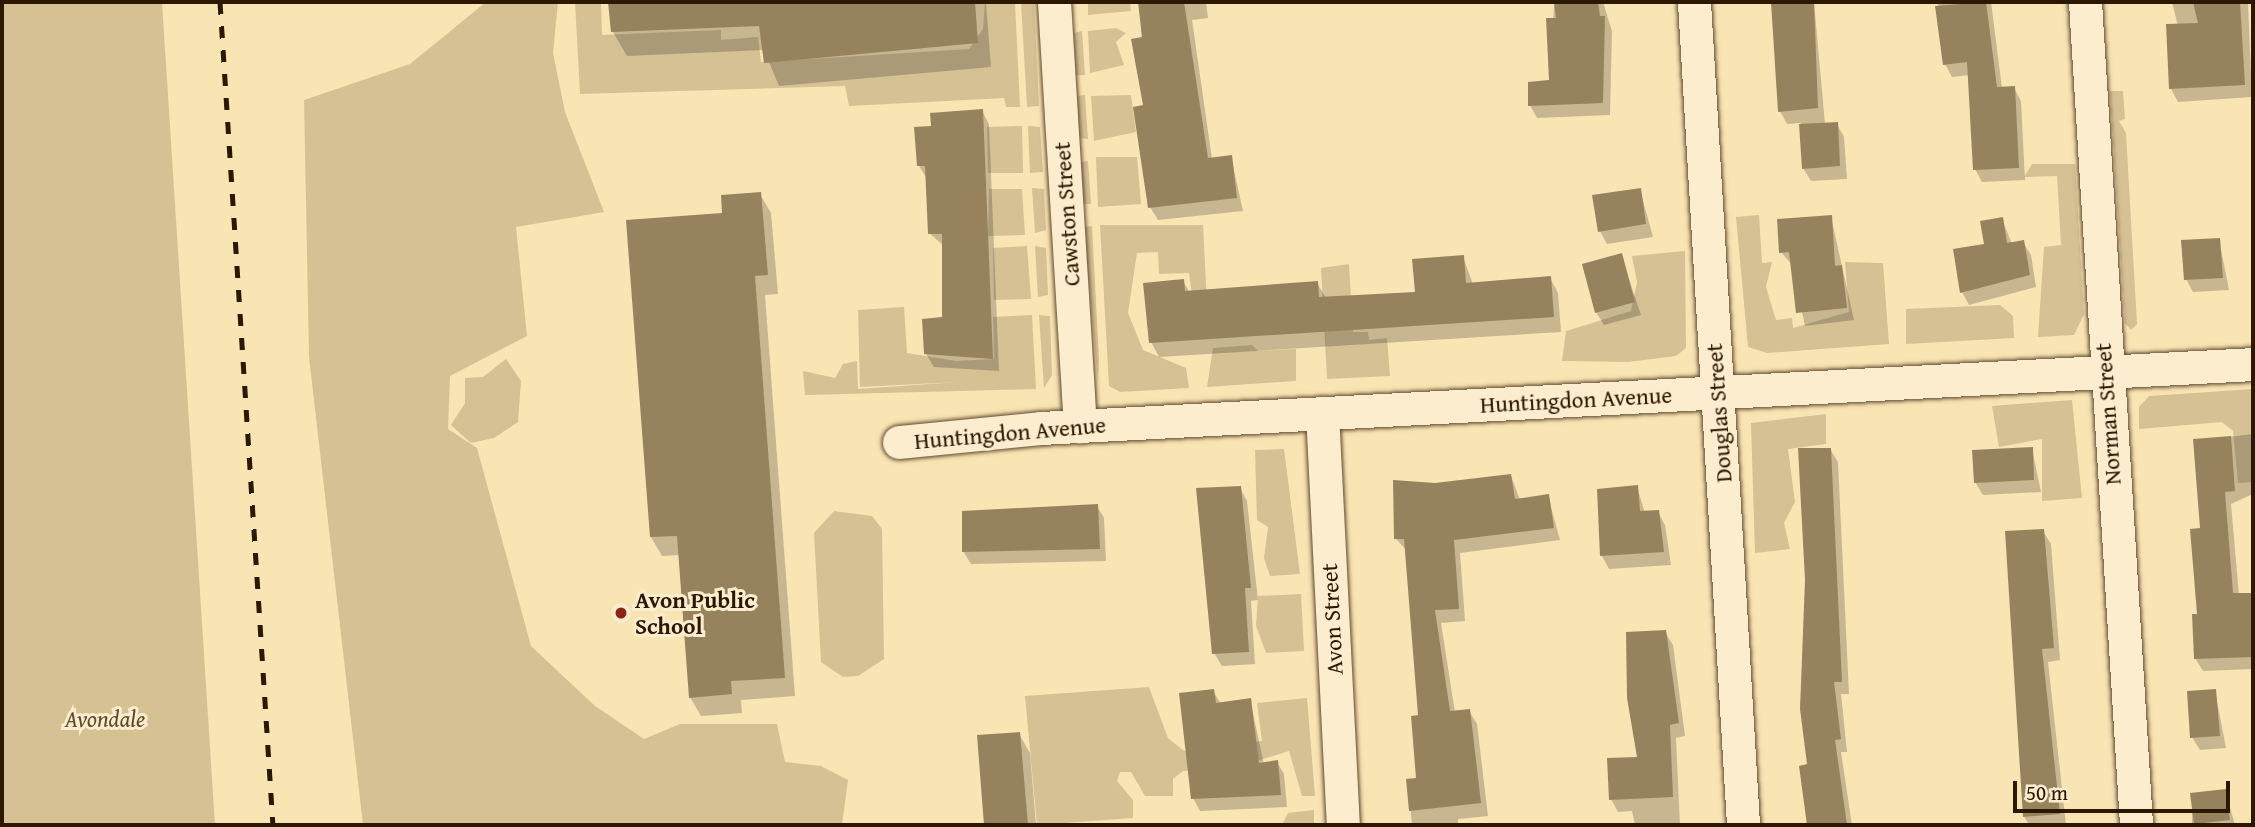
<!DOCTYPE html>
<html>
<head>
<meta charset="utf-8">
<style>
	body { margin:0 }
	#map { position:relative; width:2255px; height:827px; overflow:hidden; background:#f9e4b4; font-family:"Gentium Book Plus",serif }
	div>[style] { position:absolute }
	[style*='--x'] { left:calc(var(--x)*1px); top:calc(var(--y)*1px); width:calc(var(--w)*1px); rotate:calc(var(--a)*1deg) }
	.green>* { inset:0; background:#d6c195 }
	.shadow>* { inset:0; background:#0003 }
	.building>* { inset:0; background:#97825e }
	.roads { filter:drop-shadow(0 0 2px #5f4a2d) drop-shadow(0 0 2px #5f4a2d) }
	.minor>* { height:33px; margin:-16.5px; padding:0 16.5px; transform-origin:16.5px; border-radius:16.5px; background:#fbedce }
	.rail>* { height:5px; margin-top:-2.5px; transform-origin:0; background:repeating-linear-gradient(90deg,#2c1700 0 12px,transparent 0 24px) }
	.dots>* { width:19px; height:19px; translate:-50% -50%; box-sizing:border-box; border:4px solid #fbedce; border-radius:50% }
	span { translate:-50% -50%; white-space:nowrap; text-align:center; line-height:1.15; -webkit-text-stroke:6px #fbedce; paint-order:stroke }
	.street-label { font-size:23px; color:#2c1700 }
	.poi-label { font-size:23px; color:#2c1700; font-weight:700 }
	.left { translate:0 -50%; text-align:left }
	.park-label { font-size:23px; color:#5f4a2d; font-style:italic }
	.frame { position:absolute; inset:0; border:4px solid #2c1700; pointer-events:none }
	.scale { position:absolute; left:2013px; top:781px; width:217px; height:32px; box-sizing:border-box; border:4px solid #2c1700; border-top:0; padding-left:9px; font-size:21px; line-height:24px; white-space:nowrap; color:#2c1700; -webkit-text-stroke:5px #fbedce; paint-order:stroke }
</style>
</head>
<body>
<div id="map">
	<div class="green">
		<i style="clip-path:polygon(2px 2px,162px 2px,215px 825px,2px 825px)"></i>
		<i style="clip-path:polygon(486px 2px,558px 2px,553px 53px,565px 112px,604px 212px,516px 227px,527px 336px,450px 376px,448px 429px,477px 448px,531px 646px,595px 706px,644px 739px,680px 724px,777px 724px,785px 762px,821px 766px,848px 780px,842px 825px,363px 825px,309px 357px,304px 100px,410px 64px)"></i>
		<i style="clip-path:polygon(575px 2px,601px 2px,602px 35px,721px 30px,721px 40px,758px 37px,761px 62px,969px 49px,983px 29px,985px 2px,1015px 2px,1020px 107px,1006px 107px,1004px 98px,849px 106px,845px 86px,580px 94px)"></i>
		<i style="clip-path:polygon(1021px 2px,1034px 2px,1039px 106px,1027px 107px)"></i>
		<i style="clip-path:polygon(1088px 2px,1130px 2px,1131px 11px,1088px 15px)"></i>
		<i style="clip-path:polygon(1116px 28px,1126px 33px,1116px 42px,1124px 65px,1090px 73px,1088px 31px)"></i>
		<i style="clip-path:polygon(1082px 31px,1085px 75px,1076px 75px,1074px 33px)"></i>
		<i style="clip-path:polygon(2110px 91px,2123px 91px,2125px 119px,2119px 121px,2126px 133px,2137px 324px,2131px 330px,2125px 323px)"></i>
		<i style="clip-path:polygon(1085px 95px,1088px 139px,1079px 138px,1077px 96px)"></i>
		<i style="clip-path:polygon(1131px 95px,1136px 132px,1094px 141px,1091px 96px)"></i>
		<i style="clip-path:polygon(1022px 126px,1023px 173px,988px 173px,987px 127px)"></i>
		<i style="clip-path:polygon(1028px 126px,1040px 127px,1043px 172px,1030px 173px)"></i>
		<i style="clip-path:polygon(1096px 157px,1137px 157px,1141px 204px,1098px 207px)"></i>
		<i style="clip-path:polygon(1088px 161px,1091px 204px,1083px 204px,1081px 162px)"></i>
		<i style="clip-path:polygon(2032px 164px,2075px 164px,2084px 314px,2074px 335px,2038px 337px,2044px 247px,2061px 245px,2057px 176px,2024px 177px)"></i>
		<i style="clip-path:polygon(1032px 188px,1044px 189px,1046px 230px,1035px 233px)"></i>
		<i style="clip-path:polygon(989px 189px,1022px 189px,1025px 235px,988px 236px)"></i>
		<i style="clip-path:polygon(1759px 215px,1762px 263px,1772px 262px,1766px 287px,1776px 320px,1792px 318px,1793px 328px,1849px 312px,1845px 262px,1883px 263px,1889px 344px,1767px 353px,1748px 347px,1736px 217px)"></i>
		<i style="clip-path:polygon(1100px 225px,1203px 225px,1207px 303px,1193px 302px,1189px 273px,1159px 274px,1158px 252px,1137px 253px,1128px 313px,1143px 350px,1186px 368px,1189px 388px,1120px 392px,1109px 386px)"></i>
		<i style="clip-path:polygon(1092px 226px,1099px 359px,1098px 383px,1084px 227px)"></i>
		<i style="clip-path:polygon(1027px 246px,1031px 299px,994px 300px,993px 248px)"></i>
		<i style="clip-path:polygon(1035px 246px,1046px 248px,1048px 295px,1038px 297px)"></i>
		<i style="clip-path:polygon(1685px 251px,1686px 348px,1676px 356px,1628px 362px,1562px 361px,1566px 331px,1631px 311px,1637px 282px,1632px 256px)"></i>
		<i style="clip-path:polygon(1349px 264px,1353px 332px,1368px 332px,1369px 340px,1387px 338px,1390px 376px,1327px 379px,1321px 268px)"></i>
		<i style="clip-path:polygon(2000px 305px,2013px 316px,2014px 338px,1906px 344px,1906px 309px)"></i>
		<i style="clip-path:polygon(904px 307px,907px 353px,956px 361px,994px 359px,993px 317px,1032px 315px,1036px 389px,805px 395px,803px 371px,835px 378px,843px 364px,857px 361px,858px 389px,959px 382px,860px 387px,858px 310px)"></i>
		<i style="clip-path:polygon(1039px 315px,1050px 316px,1052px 375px,1044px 388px)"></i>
		<i style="clip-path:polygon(1252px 345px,1258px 351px,1296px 349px,1296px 381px,1207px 387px,1213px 348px)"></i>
		<i style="clip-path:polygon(506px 359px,521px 381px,518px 422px,494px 438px,471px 443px,451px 425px,465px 403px,465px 378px,483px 377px)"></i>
		<i style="clip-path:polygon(2253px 389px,2253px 482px,2238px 483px,2233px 431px,2222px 422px,2139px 429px,2139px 407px,2149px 396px)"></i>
		<i style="clip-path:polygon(2072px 400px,2082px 498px,2042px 501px,2042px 439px,1999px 447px,1992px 406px)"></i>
		<i style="clip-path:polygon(1826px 414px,1826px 444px,1788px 449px,1795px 502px,1784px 523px,1790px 549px,1755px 553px,1751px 423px)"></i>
		<i style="clip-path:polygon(1284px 449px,1300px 574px,1270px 576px,1264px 558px,1268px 527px,1257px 520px,1255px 450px)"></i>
		<i style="clip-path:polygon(834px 511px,872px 516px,882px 529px,884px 659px,858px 676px,843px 677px,821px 662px,814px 533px)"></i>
		<i style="clip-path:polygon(1301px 594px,1304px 651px,1266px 653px,1256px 626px,1258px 596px)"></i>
		<i style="clip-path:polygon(1149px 687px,1168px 738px,1184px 751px,1262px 741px,1257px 703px,1307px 698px,1315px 796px,1302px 796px,1289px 751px,1257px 761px,1257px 767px,1183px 771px,1173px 779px,1173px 796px,1145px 796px,1131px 772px,1120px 772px,1117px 781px,1133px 800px,1133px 818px,1037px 825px,1025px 696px)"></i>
		<i style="clip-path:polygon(1314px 810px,1314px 825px,1282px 825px,1288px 813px)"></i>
	</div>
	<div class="shadow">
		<i style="clip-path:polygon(609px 2px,986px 2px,991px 67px,779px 86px,764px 50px,627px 56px,613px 32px)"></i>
		<i style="clip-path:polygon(1140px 2px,1206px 2px,1208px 18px,1192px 20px,1212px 159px,1231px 157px,1243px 211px,1158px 220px,1150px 207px)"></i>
		<i style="clip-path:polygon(1554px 2px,1603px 2px,1612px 31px,1610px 115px,1537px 118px,1530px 105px,1551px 82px)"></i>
		<i style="clip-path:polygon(1772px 2px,1814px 2px,1825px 124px,1837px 124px,1844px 137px,1847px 179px,1811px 181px,1803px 168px,1801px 123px,1787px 124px,1780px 111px)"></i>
		<i style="clip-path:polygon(1938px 2px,1991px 2px,2002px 88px,2014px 88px,2021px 101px,2025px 180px,1982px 182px,1975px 169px,1970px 75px,1952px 77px,1945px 64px)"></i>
		<i style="clip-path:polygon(2172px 2px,2248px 2px,2252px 97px,2178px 102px,2171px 89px,2168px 26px,2178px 26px)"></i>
		<i style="clip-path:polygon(982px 111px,989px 124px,999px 371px,934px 367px,926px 354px,944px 319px,944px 246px,929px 233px,927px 179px,919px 166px,933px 127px)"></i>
		<i style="clip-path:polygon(1640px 190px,1653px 237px,1607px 244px,1600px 231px)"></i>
		<i style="clip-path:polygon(760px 194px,771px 213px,778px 294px,765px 295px,795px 696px,741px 700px,742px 713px,701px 716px,690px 697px,680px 555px,662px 556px,651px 537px,724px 214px)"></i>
		<i style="clip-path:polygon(1831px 217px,1854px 320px,1805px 326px,1792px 265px,1781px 252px)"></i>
		<i style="clip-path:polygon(2002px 219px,2012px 244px,2023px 242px,2031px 255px,2036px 287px,1969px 305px,1962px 292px)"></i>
		<i style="clip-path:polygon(2219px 239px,2229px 290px,2193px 292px,2186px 279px)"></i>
		<i style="clip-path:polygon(1621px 255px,1641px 315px,1604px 325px,1596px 312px)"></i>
		<i style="clip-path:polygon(1463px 257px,1473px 284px,1550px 278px,1558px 293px,1561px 332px,1159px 357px,1151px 342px,1183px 281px,1190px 293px,1317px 283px,1326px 298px,1417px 294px)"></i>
		<i style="clip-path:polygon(2253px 434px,2253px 494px,2231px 504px,2239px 595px,2253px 594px,2253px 669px,2203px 671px,2195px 658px,2202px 530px,2195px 441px)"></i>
		<i style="clip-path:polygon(1830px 449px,1838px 462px,1849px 694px,1841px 694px,1847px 752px,1841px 752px,1852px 825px,1808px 825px,1801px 767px,1809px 766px)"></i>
		<i style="clip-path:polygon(2032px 449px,2041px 492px,1983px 495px,1975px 482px)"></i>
		<i style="clip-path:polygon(1511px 476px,1520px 500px,1548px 496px,1560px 540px,1460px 553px,1465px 621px,1441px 623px,1455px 713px,1469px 711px,1477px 724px,1488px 816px,1458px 819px,1458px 825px,1412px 825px,1408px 780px,1418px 779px,1420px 716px,1407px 551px,1396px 539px,1435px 485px)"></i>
		<i style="clip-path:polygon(1637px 487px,1645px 513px,1658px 512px,1665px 525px,1671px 565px,1609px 569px,1602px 556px)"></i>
		<i style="clip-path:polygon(1240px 488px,1247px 501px,1258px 600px,1251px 601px,1255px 664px,1222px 666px,1214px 653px)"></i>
		<i style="clip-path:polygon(1097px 506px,1104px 518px,1106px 561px,971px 564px,963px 551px)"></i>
		<i style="clip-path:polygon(2043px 531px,2051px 544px,2060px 660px,2048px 662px,2066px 825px,2029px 825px,2024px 816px)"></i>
		<i style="clip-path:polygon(1665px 632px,1673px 645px,1685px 736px,1676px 738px,1680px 825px,1635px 825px,1632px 811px,1618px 812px,1611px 799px,1639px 758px)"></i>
		<i style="clip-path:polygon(1213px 691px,1221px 704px,1250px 700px,1264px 764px,1277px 762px,1284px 774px,1287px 807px,1200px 811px,1193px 798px)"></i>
		<i style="clip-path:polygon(2215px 691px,2226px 748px,2200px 750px,2192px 737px)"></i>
		<i style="clip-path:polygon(1019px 734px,1030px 753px,1036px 825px,986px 825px,979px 737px)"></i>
		<i style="clip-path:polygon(2225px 790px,2235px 825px,2192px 825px,2192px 794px)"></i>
	</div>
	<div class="building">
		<i style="clip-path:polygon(608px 2px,975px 2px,978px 43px,764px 63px,759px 26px,611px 32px)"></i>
		<i style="clip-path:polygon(1138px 2px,1184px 2px,1208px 158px,1232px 155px,1237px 198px,1148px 208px,1133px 107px,1143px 105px,1131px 39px,1142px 37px)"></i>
		<i style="clip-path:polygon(1554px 2px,1598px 2px,1600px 16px,1605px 16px,1603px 103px,1528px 106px,1528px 82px,1549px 80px,1546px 18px,1556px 18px)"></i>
		<i style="clip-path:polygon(1771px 2px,1814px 2px,1818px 108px,1778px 112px)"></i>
		<i style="clip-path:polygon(1986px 2px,1997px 87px,2015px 86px,2019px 168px,1973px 170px,1967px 62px,1943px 65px,1935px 6px)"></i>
		<i style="clip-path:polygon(2193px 2px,2240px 2px,2245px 85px,2169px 89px,2166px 24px,2198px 23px)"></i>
		<i style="clip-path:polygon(983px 109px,993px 359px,924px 354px,922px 319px,942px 317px,942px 234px,928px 234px,925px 166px,917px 166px,914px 127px,931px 126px,930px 113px)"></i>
		<i style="clip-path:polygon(1838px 122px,1840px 166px,1802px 169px,1799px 124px)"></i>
		<i style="clip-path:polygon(1641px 188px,1646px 224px,1598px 232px,1592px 195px)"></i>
		<i style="clip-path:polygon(761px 192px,768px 275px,755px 276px,785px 678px,731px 681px,732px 694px,689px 698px,677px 536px,650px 537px,626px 220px,722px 213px,721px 195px)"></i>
		<i style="clip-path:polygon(1832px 215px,1835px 266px,1842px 265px,1847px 308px,1796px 313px,1789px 252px,1779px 253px,1777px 219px)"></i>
		<i style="clip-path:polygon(2003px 217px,2007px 243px,2024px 240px,2030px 275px,1960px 293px,1953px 249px,1984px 244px,1980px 221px)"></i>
		<i style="clip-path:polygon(2220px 238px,2223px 278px,2184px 280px,2181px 240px)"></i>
		<i style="clip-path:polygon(1622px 253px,1635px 302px,1595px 313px,1582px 264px)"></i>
		<i style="clip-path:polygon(1464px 255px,1466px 283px,1551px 276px,1554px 317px,1149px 343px,1143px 283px,1184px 279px,1185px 291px,1318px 281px,1319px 297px,1415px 292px,1412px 259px)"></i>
		<i style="clip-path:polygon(2231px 436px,2235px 491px,2225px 492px,2233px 593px,2253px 593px,2253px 657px,2194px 659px,2192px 614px,2197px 614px,2190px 529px,2200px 528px,2193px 439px)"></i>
		<i style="clip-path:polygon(2033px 447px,2034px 480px,1974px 483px,1972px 450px)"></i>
		<i style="clip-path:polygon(1798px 448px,1831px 448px,1842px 682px,1834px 682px,1841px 739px,1835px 740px,1847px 825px,1807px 825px,1799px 766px,1807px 764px,1800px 709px,1805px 580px)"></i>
		<i style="clip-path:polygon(1511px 474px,1515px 499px,1549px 494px,1554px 528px,1454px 540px,1459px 609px,1435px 610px,1450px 711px,1470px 709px,1481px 803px,1409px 811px,1406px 779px,1416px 778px,1411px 716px,1418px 715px,1404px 539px,1394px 539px,1393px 480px,1435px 483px)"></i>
		<i style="clip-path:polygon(1638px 485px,1640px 511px,1659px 510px,1664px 552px,1600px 556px,1597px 489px)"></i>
		<i style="clip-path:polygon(1241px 486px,1251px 588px,1245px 588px,1249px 652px,1212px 654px,1196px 488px)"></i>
		<i style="clip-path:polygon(1098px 504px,1100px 549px,962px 552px,962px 511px)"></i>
		<i style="clip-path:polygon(2044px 529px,2054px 648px,2042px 649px,2060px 814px,2023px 817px,2005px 531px)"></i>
		<i style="clip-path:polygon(1666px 630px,1679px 723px,1670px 725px,1673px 797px,1609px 800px,1607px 758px,1637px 757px,1627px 698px,1626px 632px)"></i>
		<i style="clip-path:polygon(1214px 689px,1216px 703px,1251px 698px,1259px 763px,1278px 760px,1281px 795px,1191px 799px,1179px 693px)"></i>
		<i style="clip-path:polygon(2216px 689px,2220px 736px,2190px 738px,2187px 691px)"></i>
		<i style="clip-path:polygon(1020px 732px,1028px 825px,984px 825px,977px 735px)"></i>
		<i style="clip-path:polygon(2226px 789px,2230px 820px,2194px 824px,2190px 793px)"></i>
	</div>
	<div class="roads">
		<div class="minor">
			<i style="--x:1054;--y:2;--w:425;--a:86.5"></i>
			<i style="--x:1694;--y:2;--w:824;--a:86.59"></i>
			<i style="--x:2085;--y:2;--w:825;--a:86.45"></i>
			<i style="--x:1322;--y:413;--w:413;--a:87.1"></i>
			<i style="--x:899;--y:442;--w:143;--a:-5.6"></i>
			<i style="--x:1041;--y:428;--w:1214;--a:-3.02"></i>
		</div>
	</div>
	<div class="rail">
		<i style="--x:220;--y:2;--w:825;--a:86.32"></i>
	</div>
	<div class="dots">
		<i style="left:621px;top:613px;background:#8f2418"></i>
	</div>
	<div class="street-label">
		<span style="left:1067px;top:214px;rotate:-94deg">Cawston Street</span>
		<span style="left:1576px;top:400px;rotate:-3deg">Huntingdon Avenue</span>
		<span style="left:1719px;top:413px;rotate:-94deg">Douglas Street</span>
		<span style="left:2108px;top:414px;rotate:-94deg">Norman Street</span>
		<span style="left:1010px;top:433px;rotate:-5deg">Huntingdon Avenue</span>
		<span style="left:1332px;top:619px;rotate:-93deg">Avon Street</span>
	</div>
	<div class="poi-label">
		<span class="left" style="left:635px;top:613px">Avon Public<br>School</span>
	</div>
	<div class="park-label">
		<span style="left:105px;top:719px">Avondale</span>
	</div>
	<div class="frame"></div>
	<div class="scale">50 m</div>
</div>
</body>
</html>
